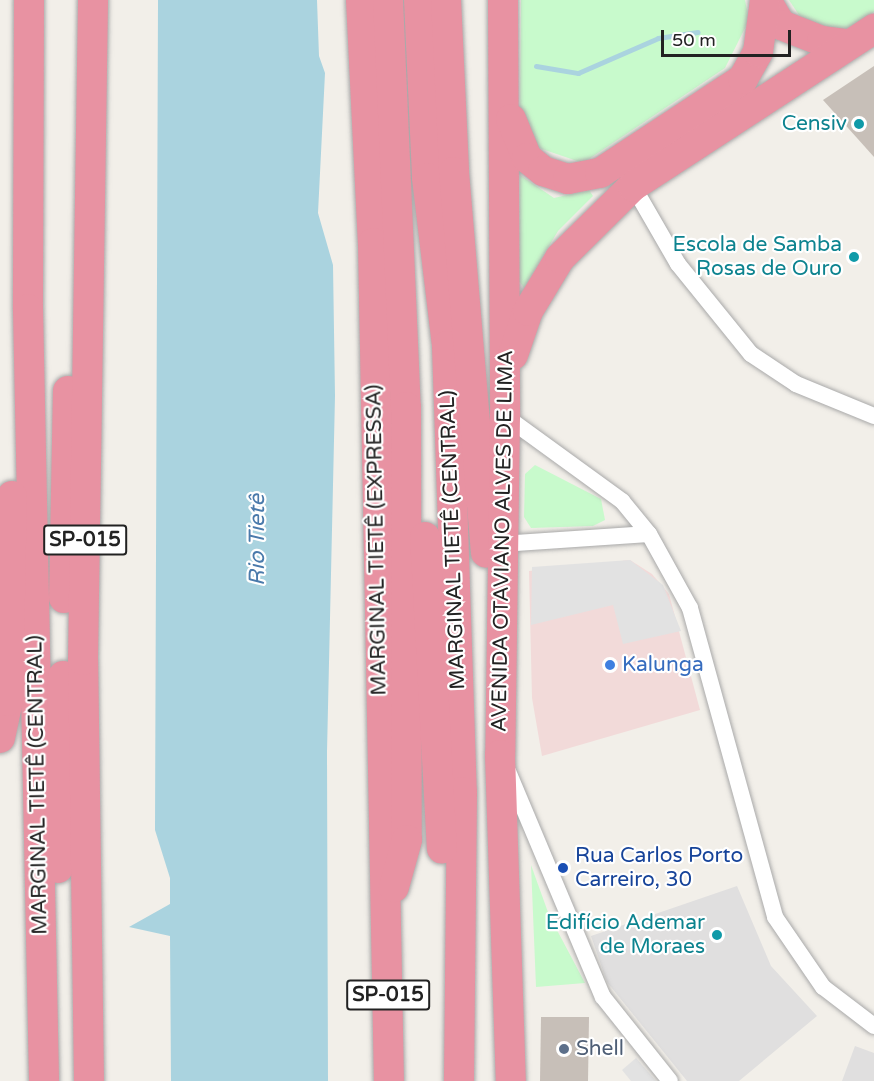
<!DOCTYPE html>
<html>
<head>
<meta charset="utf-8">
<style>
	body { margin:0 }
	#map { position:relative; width:874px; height:1081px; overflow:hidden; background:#f2efe9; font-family:"Varela Round",sans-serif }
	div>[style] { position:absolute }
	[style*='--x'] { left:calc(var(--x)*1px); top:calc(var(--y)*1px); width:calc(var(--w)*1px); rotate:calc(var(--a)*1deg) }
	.residential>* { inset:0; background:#e0dfdf }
	.commercial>* { inset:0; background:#f2dad9 }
	.park>* { inset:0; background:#c8facc }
	.parking>* { inset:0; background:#e2e2e2 }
	.water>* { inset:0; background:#aad3df }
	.stream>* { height:5px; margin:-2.5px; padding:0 2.5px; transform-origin:2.5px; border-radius:2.5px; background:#aad3df }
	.building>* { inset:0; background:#c7bfb8 }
	.roads { filter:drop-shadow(0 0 2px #a9a9a9) drop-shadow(0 0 2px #a9a9a9) }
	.street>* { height:16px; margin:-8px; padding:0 8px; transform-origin:8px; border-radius:8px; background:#fff }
	.highway>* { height:30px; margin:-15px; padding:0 15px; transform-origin:15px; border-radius:15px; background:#e892a2 }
	.dots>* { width:16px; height:16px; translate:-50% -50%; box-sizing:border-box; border:3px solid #fff; border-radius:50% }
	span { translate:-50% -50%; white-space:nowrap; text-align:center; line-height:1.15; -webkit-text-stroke:4.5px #fff; paint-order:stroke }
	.shield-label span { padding:2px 4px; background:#fff; border:2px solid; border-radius:4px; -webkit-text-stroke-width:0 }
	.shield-label { font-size:20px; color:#222; font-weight:700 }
	.culture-label { font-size:21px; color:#0d838f }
	.right { translate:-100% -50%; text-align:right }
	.street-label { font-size:21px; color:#222 }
	.shop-label { font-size:21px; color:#366cbe }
	.left { translate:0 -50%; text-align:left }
	.transit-label { font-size:21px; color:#164399 }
	.service-label { font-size:21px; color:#4e5e75 }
	.water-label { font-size:22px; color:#4a7aab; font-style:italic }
	.scale { position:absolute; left:661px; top:30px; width:130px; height:27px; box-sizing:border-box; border:3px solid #222; border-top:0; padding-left:8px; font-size:18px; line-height:21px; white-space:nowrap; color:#222; -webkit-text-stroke:4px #fff; paint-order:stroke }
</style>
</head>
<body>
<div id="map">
	<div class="residential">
		<i style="clip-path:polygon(737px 886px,771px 966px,817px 1016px,739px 1081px,687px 1081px,607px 982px,591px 936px)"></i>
		<i style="clip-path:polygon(855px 1046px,874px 1053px,874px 1081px,842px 1081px)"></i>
	</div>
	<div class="commercial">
		<i style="clip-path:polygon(630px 560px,652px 574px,669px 594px,700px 710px,542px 756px,532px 698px,529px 571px)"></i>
	</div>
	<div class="park">
		<i style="clip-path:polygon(521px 0,745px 0,749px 20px,725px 68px,583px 163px,536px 147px,520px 108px)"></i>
		<i style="clip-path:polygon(789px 0,874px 0,874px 12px,842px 32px,809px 30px)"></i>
		<i style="clip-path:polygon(520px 175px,554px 198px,589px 190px,593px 196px,558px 231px,524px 288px,519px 281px)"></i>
		<i style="clip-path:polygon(535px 465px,601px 499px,605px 520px,593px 526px,531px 528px,524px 517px,525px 474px)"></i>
		<i style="clip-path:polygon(531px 865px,549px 915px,585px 983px,536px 987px)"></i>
	</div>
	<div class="parking">
		<i style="clip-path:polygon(630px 560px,663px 585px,681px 631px,623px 644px,613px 605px,531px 625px,532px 567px)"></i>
		<i style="clip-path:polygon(636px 1058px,656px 1081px,631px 1081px,622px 1070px)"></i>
	</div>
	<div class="water">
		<i style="clip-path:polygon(158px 0,317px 0,319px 56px,325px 73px,318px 213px,333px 265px,335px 396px,327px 752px,328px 1081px,171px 1081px,170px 936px,129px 927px,170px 904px,170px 878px,155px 830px)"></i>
	</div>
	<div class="stream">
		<i style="--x:536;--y:66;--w:43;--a:9.5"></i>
		<i style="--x:578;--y:73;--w:87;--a:-23.6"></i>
		<i style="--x:658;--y:38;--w:40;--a:-8.5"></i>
	</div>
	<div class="building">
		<i style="clip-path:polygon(874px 66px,874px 157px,823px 100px)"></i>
		<i style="clip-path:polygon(541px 1017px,589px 1017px,588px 1081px,540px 1081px)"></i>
	</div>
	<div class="roads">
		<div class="street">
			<i style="--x:633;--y:186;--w:90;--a:60"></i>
			<i style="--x:678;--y:264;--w:116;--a:51"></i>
			<i style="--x:751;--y:354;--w:54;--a:33.7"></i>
			<i style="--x:796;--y:384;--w:84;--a:22.3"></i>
			<i style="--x:505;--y:416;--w:145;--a:36"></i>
			<i style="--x:622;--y:501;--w:43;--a:50.7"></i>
			<i style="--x:649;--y:534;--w:85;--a:61"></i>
			<i style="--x:690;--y:608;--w:320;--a:74.6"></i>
			<i style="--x:775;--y:917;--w:85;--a:55.6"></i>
			<i style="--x:823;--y:987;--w:64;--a:37.4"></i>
			<i style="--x:501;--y:544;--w:148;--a:-3.9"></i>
			<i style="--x:507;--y:769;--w:247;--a:67.2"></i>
			<i style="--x:603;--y:997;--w:107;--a:51.4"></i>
		</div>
		<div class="highway">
			<i style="--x:29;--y:0;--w:309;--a:90.2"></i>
			<i style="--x:28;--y:309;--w:772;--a:88.81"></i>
			<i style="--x:361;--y:0;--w:243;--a:87.2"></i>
			<i style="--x:373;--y:243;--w:838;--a:88.91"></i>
			<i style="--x:388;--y:0;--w:407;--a:87.5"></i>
			<i style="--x:406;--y:407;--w:433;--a:89.9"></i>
			<i style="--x:407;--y:840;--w:49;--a:105.5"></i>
			<i style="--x:419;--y:0;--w:178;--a:87.4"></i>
			<i style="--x:427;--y:178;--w:169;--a:83.2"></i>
			<i style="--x:447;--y:346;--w:446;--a:88.1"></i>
			<i style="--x:462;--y:792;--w:289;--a:90.6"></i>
			<i style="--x:446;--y:0;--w:172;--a:87.3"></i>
			<i style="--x:454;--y:172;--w:382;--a:85.2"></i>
			<i style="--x:503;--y:0;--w:416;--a:89.7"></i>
			<i style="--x:505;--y:416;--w:339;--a:90.8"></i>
			<i style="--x:500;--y:755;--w:326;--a:88.1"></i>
			<i style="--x:766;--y:0;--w:29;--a:59"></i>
			<i style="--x:781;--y:25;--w:44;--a:21.3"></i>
			<i style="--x:822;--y:41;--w:25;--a:7"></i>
			<i style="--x:511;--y:119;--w:42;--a:67.7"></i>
			<i style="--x:527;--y:158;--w:21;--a:39"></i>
			<i style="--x:543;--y:171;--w:26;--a:18"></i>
			<i style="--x:568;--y:179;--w:33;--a:-11"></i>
			<i style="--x:600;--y:173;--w:171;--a:-33.3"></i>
			<i style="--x:743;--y:79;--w:31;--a:-61"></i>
			<i style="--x:758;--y:52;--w:52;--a:-82.3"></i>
			<i style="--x:513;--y:355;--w:46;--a:-71.2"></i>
			<i style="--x:528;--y:311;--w:62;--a:-58.9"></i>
			<i style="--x:560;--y:258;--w:103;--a:-44.6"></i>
			<i style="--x:633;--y:186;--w:288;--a:-33.1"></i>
			<i style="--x:425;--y:537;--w:312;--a:86.9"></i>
			<i style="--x:64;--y:598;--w:207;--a:-88.9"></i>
			<i style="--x:0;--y:738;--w:38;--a:-78"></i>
			<i style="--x:8;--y:701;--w:205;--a:-88.9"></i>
			<i style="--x:58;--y:868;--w:192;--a:-88.5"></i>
			<i style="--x:89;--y:1081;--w:421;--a:-90.8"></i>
			<i style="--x:83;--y:660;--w:660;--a:-89.13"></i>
		</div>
	</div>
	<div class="dots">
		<i style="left:859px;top:124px;background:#0f9aa8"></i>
		<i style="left:854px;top:257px;background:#0f9aa8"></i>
		<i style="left:610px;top:665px;background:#3f7fe0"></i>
		<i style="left:563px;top:868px;background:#1a4fb4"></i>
		<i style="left:717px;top:935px;background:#0f9aa8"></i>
		<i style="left:564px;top:1049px;background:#5c6f8a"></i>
	</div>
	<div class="shield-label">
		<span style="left:85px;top:540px">SP-015</span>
		<span style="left:388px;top:995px">SP-015</span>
	</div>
	<div class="culture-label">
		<span class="right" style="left:847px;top:124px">Censiv</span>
		<span class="right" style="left:842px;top:257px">Escola de Samba<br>Rosas de Ouro</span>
		<span class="right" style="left:705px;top:935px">Edifício Ademar<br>de Moraes</span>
	</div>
	<div class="street-label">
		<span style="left:377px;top:540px;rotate:-91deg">MARGINAL TIETÊ (EXPRESSA)</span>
		<span style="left:453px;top:540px;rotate:-92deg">MARGINAL TIETÊ (CENTRAL)</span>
		<span style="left:503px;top:541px;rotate:-89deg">AVENIDA OTAVIANO ALVES DE LIMA</span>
		<span style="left:38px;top:785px;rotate:-91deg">MARGINAL TIETÊ (CENTRAL)</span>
	</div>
	<div class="shop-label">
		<span class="left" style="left:622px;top:665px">Kalunga</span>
	</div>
	<div class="transit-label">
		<span class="left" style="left:575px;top:868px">Rua Carlos Porto<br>Carreiro, 30</span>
	</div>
	<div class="service-label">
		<span class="left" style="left:576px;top:1049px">Shell</span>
	</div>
	<div class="water-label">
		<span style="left:258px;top:540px;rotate:-90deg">Rio Tietê</span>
	</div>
	<div class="scale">50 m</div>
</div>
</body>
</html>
